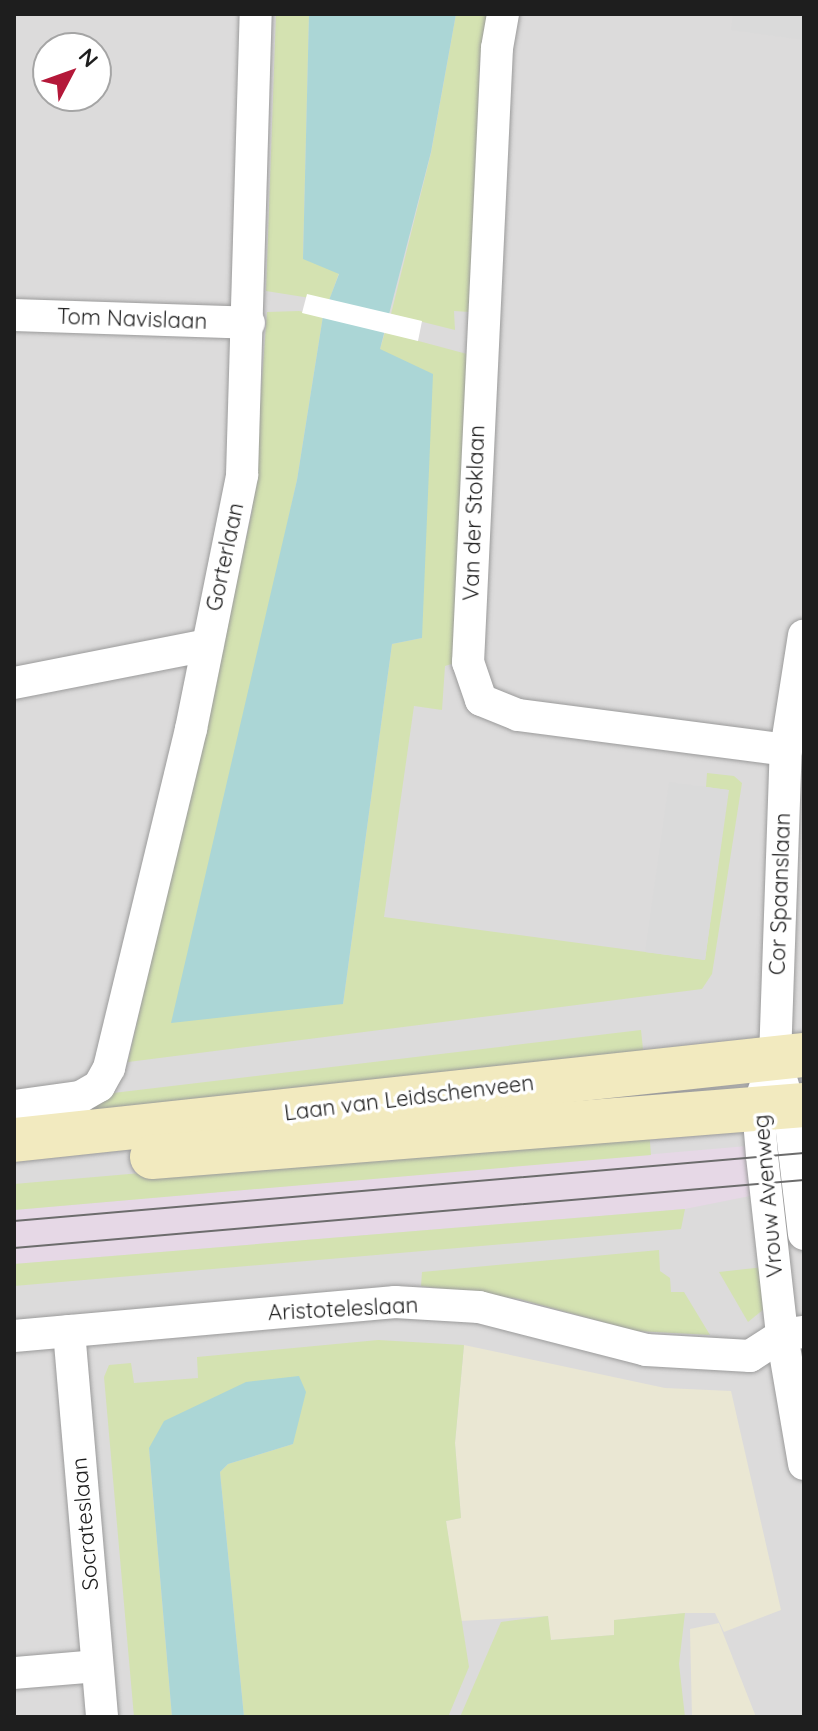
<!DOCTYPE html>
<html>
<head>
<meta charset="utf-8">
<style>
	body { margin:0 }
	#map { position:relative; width:818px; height:1731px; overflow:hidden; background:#eee9e5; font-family:Quicksand,sans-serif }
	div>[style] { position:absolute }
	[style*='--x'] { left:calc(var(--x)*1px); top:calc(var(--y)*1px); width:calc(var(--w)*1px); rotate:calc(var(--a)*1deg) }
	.residential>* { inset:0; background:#dcdbdb }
	.industrial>* { inset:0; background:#e6d8e6 }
	.farmland>* { inset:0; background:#eae7d3 }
	.grass>* { inset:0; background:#d4e2b1 }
	.parking>* { inset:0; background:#dadada }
	.water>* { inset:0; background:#abd6d6 }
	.pier>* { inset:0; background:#fff }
	.roads { filter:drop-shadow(0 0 2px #9b9b9b) drop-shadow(0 0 2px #9b9b9b) }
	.street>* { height:32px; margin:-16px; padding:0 16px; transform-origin:16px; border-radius:16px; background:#fff }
	.secondary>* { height:44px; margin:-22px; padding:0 22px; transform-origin:22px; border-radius:22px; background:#f2eabf }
	.tram>* { height:2px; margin:-1px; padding:0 1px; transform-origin:1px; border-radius:1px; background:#6c6c6c }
	span { translate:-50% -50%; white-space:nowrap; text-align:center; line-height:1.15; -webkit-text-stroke:7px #fff; paint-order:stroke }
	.street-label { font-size:22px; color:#1e1e1e }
	.frame { position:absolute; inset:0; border:16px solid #1e1e1e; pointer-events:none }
	.north { position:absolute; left:32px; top:32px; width:80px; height:80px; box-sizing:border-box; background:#fff; border:2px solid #a5a5a5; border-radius:50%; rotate:49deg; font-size:22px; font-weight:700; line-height:32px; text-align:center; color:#1e1e1e }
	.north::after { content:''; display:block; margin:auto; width:28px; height:36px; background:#b41839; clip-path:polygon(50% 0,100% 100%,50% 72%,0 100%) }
</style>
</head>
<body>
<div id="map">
	<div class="residential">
		<i style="clip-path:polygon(evenodd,14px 14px,804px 14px,804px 1717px,14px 1717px,14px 14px,48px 48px,96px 48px,96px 96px,48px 96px,48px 48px)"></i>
	</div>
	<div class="industrial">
		<i style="clip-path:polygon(747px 1146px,755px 1195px,685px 1209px,14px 1264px,14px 1210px)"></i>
	</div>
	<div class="farmland">
		<i style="clip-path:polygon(464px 1345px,665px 1388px,731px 1391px,781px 1610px,724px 1632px,715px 1613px,685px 1613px,615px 1620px,615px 1635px,550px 1640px,548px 1616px,460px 1621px,446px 1521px,461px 1518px,455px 1443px)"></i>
		<i style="clip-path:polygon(719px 1623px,756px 1717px,692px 1717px,690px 1629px)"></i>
	</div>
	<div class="grass">
		<i style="clip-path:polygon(276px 14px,309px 14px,303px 258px,339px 273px,329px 301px,266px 291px)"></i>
		<i style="clip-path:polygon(456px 14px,489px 14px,480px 59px,470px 312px,454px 311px,455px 330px,391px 314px,431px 153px)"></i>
		<i style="clip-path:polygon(299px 311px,323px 316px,297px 480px,263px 634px,343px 1004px,392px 644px,422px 638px,380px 349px,385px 332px,467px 354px,455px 663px,445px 666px,442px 710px,414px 706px,384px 917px,705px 960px,728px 790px,706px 787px,707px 773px,734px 776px,742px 783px,712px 974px,702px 989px,128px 1062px,252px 512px,267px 312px)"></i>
		<i style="clip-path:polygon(641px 1030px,644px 1059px,14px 1121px,113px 1093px)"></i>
		<i style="clip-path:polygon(649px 1129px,651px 1155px,14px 1210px,14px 1184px)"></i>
		<i style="clip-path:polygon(685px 1209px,681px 1229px,14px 1286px,14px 1264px)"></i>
		<i style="clip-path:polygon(659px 1250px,660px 1271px,670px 1278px,671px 1292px,684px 1292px,710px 1335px,636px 1331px,519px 1299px,421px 1286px,422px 1272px)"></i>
		<i style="clip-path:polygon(764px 1267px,769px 1305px,748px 1322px,719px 1272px)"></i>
		<i style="clip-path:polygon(378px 1340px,464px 1345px,455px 1443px,461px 1518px,446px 1521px,469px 1667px,448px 1717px,244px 1717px,220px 1472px,228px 1464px,293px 1444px,299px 1376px,149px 1448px,172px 1717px,134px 1717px,104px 1377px,109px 1365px,131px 1363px,134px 1383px,198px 1378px,197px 1357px)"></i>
		<i style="clip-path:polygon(685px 1613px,679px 1664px,685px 1717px,460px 1717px,501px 1622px,548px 1616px,551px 1640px,614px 1635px,614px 1620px)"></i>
	</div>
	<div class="parking">
		<i style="clip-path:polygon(733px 14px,804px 14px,804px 40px,731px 30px)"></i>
		<i style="clip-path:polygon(669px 782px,729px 790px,705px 960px,645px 952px)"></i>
		<i style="clip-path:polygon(87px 1395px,95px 1395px,103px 1487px,95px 1488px)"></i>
		<i style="clip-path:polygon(106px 1508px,123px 1717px,115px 1717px,97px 1509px)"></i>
	</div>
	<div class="water">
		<i style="clip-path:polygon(309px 14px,456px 14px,431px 152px,380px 349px,433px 374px,422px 638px,392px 644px,343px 1004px,171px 1023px,297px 480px,323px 316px,339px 274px,303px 259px)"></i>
		<i style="clip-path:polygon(299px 1376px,306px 1392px,293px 1444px,228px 1464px,220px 1472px,244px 1717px,172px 1717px,149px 1448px,164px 1421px,246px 1382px)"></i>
	</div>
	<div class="pier">
		<i style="clip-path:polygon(307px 294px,422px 321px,418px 341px,302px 313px)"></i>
	</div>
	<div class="roads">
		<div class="street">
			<i style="--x:503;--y:14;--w:35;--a:100"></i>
			<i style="--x:497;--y:48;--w:615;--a:92.7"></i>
			<i style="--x:468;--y:662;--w:40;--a:71.1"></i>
			<i style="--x:481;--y:700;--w:40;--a:22"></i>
			<i style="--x:518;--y:715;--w:270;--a:7.4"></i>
			<i style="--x:14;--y:315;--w:235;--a:1.9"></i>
			<i style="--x:14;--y:683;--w:197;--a:-11.1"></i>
			<i style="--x:775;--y:1058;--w:308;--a:-88"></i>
			<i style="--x:786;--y:750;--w:116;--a:-81.1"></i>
			<i style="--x:14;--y:1106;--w:67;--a:-7.8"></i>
			<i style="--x:80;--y:1097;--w:22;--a:-30"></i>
			<i style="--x:99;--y:1086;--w:21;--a:-61"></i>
			<i style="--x:109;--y:1068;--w:349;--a:-76.4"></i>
			<i style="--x:191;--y:729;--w:259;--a:-78.6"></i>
			<i style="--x:242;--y:475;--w:461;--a:-88.3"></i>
			<i style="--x:804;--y:1234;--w:129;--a:-96.7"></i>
			<i style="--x:789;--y:1106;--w:50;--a:-106.3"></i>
			<i style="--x:775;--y:1058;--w:53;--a:108.8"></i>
			<i style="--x:758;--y:1108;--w:48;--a:85.2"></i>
			<i style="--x:762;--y:1156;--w:180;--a:83.6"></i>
			<i style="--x:782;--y:1335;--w:131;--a:80.3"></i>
			<i style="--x:69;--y:1331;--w:387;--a:85.1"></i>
			<i style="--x:14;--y:1336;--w:383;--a:-5.1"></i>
			<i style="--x:395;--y:1302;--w:84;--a:3.4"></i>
			<i style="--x:479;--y:1307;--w:172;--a:14.4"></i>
			<i style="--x:646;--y:1350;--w:104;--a:3.3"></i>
			<i style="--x:750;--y:1356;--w:38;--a:-33"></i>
			<i style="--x:782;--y:1335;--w:22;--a:-8"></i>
			<i style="--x:14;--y:1673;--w:83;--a:-4.8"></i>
		</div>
		<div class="secondary">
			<i style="--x:14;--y:1140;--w:795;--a:-6.14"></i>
			<i style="--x:152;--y:1157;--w:654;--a:-4.56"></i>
		</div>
	</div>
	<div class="tram">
		<i style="--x:14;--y:1221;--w:793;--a:-4.92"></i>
		<i style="--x:14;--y:1248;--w:793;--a:-4.92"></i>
	</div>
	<div class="street-label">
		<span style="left:132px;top:319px;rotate:2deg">Tom Navislaan</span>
		<span style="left:474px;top:513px;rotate:-88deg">Van der Stoklaan</span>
		<span style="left:225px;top:557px;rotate:-78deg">Gorterlaan</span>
		<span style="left:780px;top:894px;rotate:-88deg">Cor Spaanslaan</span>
		<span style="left:409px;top:1098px;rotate:-7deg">Laan van Leidschenveen</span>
		<span style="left:768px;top:1196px;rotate:-95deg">Vrouw Avenweg</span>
		<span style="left:343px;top:1309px;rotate:-3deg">Aristoteleslaan</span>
		<span style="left:85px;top:1524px;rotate:-95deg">Socrateslaan</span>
	</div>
	<div class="frame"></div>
	<div class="north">N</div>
</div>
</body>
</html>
